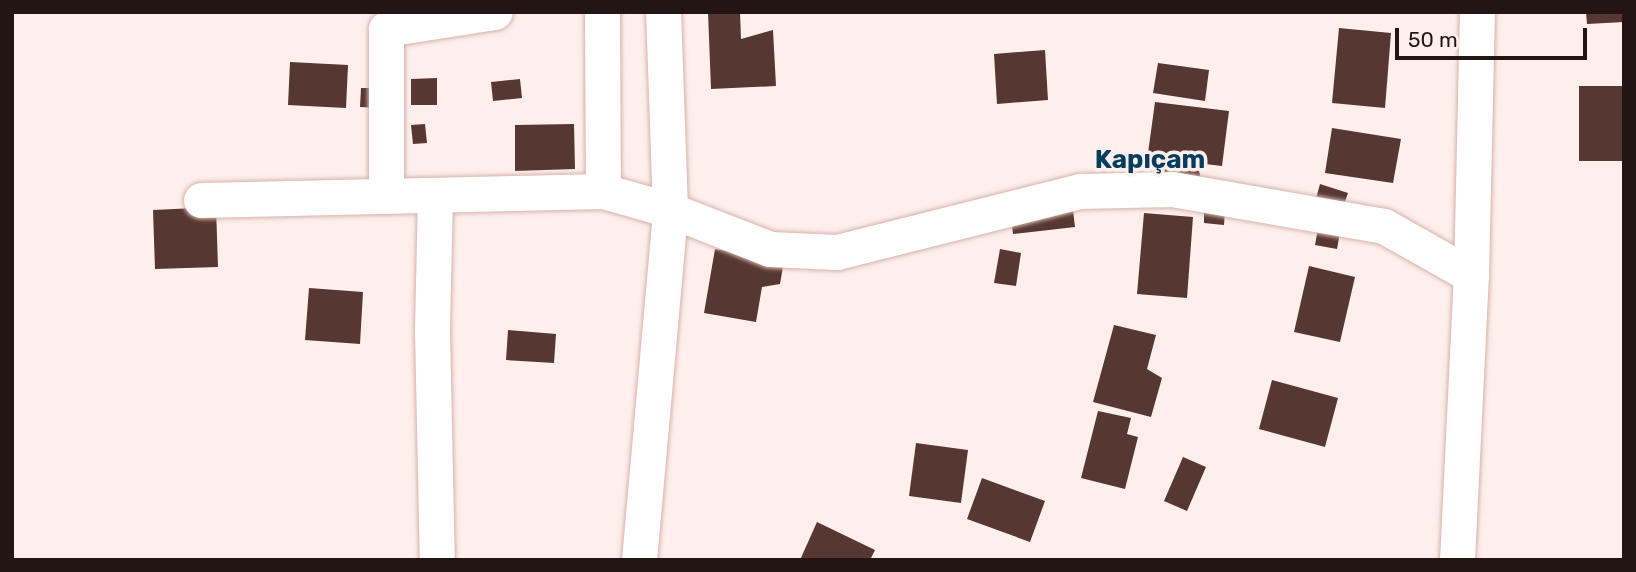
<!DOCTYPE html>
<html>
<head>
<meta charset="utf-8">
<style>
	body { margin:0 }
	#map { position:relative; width:1636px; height:572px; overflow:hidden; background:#feefec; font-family:Rubik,sans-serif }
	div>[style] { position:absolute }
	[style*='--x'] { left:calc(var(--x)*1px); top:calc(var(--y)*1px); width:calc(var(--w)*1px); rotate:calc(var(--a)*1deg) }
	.building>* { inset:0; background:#573731 }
	.roads { filter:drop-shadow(0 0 2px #d6b2ab) drop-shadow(0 0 2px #d6b2ab) }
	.minor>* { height:35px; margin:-17.5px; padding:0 17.5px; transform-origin:17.5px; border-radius:17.5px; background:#fff }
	span { translate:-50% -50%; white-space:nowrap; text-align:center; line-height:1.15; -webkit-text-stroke:7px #feefec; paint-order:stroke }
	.quarter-label { font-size:26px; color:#003d5e; font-weight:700 }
	.frame { position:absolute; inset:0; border:14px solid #221513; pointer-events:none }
	.scale { position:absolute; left:1395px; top:28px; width:192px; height:32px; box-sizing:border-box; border:4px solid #221513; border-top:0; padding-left:9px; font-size:21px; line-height:24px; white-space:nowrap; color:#221513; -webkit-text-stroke:5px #feefec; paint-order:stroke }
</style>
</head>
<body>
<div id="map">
	<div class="building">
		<i style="clip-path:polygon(708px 12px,740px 12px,741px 39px,773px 30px,776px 86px,711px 89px)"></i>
		<i style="clip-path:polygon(1586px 12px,1624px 12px,1624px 22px,1587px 24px)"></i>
		<i style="clip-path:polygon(1339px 28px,1391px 33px,1385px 108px,1332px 103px)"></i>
		<i style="clip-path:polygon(1045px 50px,1048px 100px,997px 104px,994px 54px)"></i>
		<i style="clip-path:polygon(290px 62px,348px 65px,346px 108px,288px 105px)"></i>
		<i style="clip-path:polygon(1158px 63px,1209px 70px,1205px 101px,1153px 93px)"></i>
		<i style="clip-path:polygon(437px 78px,437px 105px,411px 105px,411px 79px)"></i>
		<i style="clip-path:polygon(520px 79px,522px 98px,493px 101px,491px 82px)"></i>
		<i style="clip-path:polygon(1579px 86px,1624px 86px,1624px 161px,1579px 161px)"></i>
		<i style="clip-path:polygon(361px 88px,380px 88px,379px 108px,360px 107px)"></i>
		<i style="clip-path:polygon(1155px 102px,1229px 111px,1222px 166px,1197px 163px,1202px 183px,1161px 178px,1164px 155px,1148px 153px)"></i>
		<i style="clip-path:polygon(425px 124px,427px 143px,413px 144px,411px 125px)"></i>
		<i style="clip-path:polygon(574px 124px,575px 169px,515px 171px,515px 125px)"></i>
		<i style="clip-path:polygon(1332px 128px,1401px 139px,1393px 183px,1325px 173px)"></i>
		<i style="clip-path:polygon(1320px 184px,1348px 193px,1342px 210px,1315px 202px)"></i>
		<i style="clip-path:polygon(1072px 202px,1075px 227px,1013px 234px,1010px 210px)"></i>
		<i style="clip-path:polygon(1204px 205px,1225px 209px,1224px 225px,1204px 223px)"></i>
		<i style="clip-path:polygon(216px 207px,218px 267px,155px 269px,153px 210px)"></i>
		<i style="clip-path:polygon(1144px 213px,1193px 217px,1187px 298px,1137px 294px)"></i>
		<i style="clip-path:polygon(1319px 223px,1341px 227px,1337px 249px,1315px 245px)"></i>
		<i style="clip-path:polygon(715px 249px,784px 261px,780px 284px,762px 287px,756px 322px,704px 313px)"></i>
		<i style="clip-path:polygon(1000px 249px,1021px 253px,1016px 286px,994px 283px)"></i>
		<i style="clip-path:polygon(1309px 266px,1355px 277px,1340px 342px,1294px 332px)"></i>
		<i style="clip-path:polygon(309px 288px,363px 292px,360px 344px,305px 340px)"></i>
		<i style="clip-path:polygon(1114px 325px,1156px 335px,1147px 369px,1162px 378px,1151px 417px,1093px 402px)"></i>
		<i style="clip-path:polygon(508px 330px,556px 334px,554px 363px,506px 360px)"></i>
		<i style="clip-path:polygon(1272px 380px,1338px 398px,1325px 447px,1259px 429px)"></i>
		<i style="clip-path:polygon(1098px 411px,1131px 418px,1127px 434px,1138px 437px,1125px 489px,1081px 478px)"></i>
		<i style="clip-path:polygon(916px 443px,968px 450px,961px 503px,909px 496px)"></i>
		<i style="clip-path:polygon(1183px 457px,1206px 467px,1187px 511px,1164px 501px)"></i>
		<i style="clip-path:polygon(982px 478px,1045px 501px,1030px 542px,967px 519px)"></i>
		<i style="clip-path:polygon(817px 522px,875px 550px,870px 560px,800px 560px)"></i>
	</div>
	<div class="roads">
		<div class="minor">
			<i style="--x:602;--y:12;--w:179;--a:89.7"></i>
			<i style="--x:435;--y:195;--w:135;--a:91.3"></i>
			<i style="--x:432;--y:330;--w:230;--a:88.8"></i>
			<i style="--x:386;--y:196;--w:167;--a:-90"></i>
			<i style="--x:386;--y:29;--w:110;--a:-8.9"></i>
			<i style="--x:201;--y:200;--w:402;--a:-1.3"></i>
			<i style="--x:603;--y:191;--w:70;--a:15.8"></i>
			<i style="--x:670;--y:210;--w:107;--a:21.3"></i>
			<i style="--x:770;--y:249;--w:67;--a:2.6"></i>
			<i style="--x:837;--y:252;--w:251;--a:-14.1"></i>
			<i style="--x:1080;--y:191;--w:92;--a:-1.2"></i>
			<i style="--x:1172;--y:189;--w:215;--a:9.9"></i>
			<i style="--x:1384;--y:226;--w:100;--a:29.4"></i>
			<i style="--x:639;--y:560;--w:351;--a:-84.9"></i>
			<i style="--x:670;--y:210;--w:198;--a:-92"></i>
			<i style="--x:1457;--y:560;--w:285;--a:-87.2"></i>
			<i style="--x:1471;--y:275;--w:263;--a:-88.7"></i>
		</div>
	</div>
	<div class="quarter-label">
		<span style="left:1150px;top:160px">Kapıçam</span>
	</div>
	<div class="frame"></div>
	<div class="scale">50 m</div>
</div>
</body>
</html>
